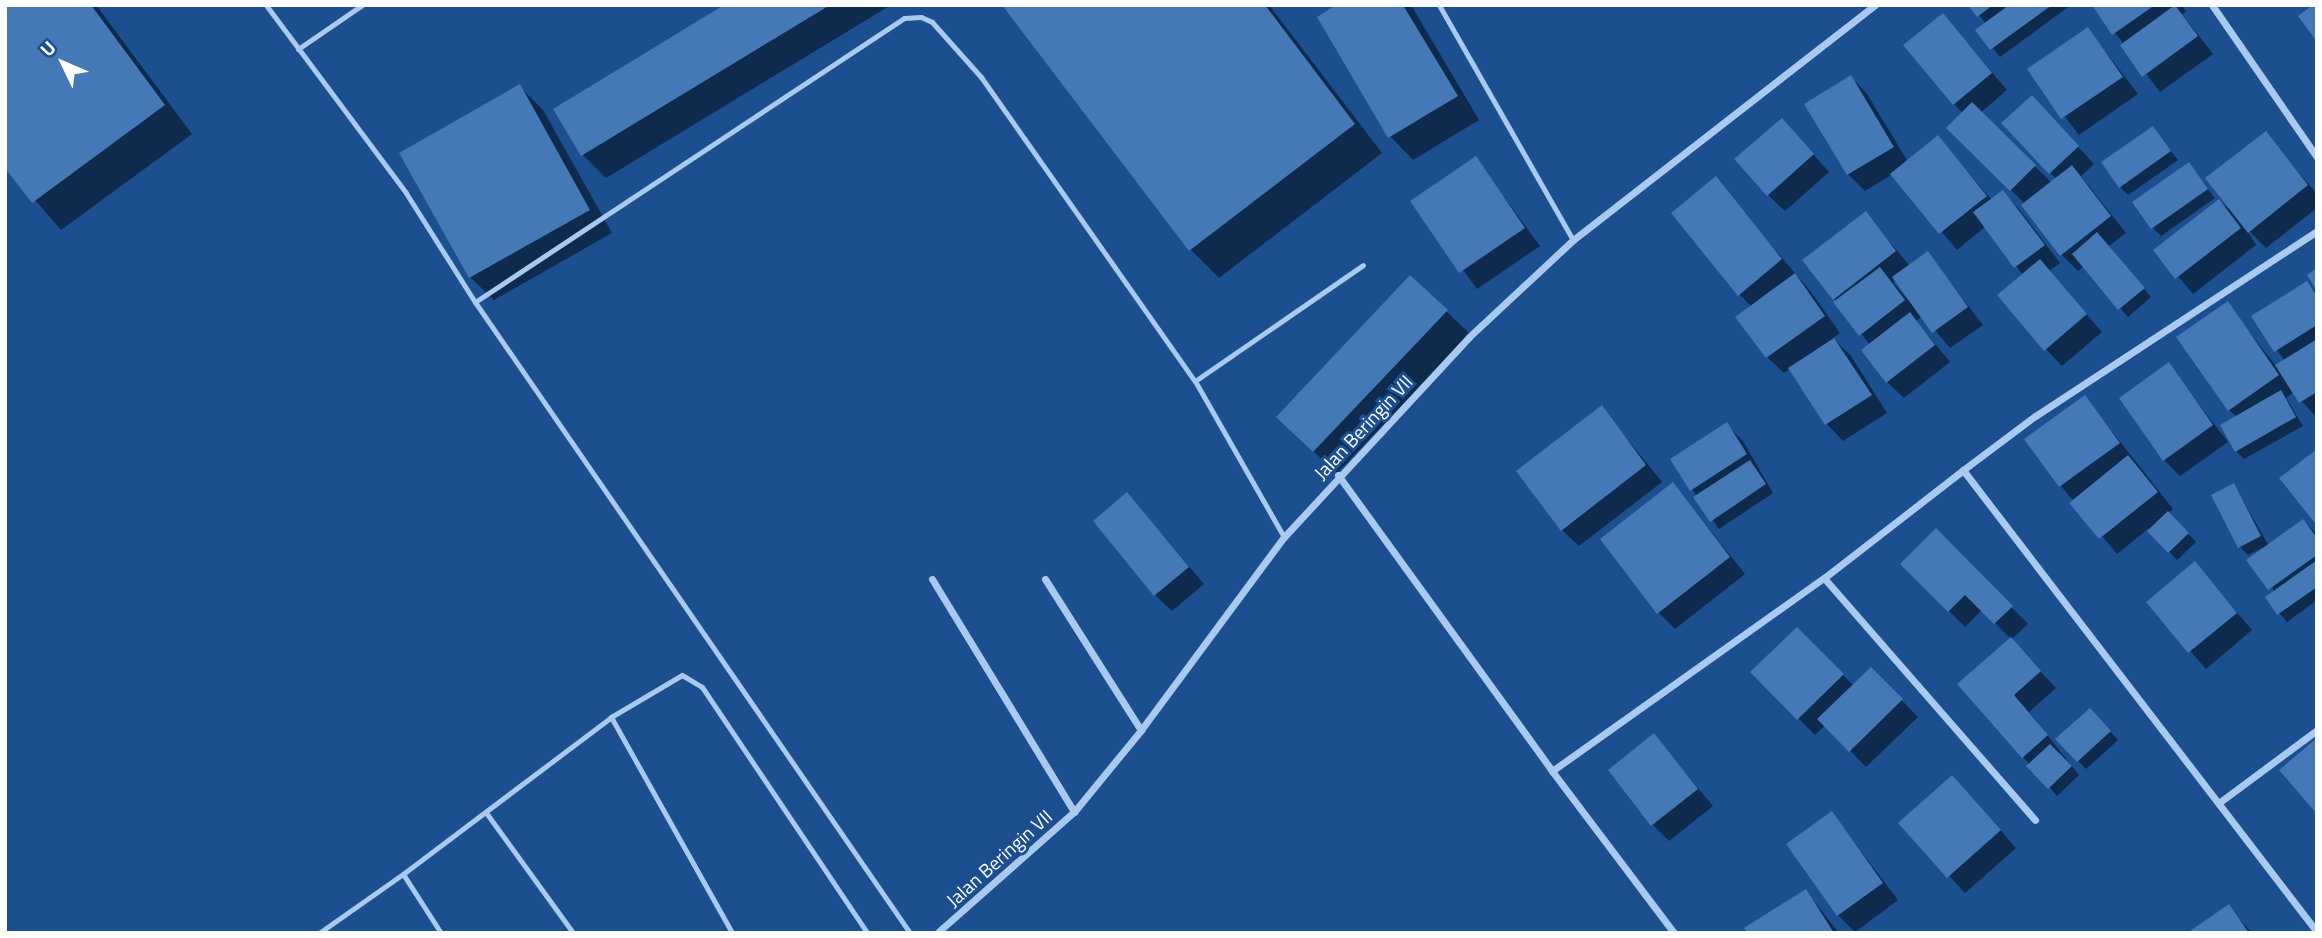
<!DOCTYPE html>
<html>
<head>
<meta charset="utf-8">
<style>
	body { margin:0 }
	#map { position:relative; width:2322px; height:938px; overflow:hidden; background:#1b4f8f; font-family:"Titillium Web",sans-serif }
	div>[style] { position:absolute }
	[style*='--x'] { left:calc(var(--x)*1px); top:calc(var(--y)*1px); width:calc(var(--w)*1px); rotate:calc(var(--a)*1deg) }
	.shadow>* { inset:0; background:#0007 }
	.building>* { inset:0; background:#4478b7 }
	.service>* { height:5px; margin:-2.5px; padding:0 2.5px; transform-origin:2.5px; border-radius:2.5px; background:#a9c9ee }
	.minor>* { height:7px; margin:-3.5px; padding:0 3.5px; transform-origin:3.5px; border-radius:3.5px; background:#a9c9ee }
	span { translate:-50% -50%; white-space:nowrap; text-align:center; line-height:1.15; -webkit-text-stroke:6px #1b4f8f; paint-order:stroke }
	.street-label { font-size:19px; color:#fff }
	.frame { position:absolute; inset:0; border:7px solid #fff; pointer-events:none }
	.north { position:absolute; left:28px; top:28px; width:70px; height:70px; -webkit-text-stroke:5px #1b4f8f; paint-order:stroke; rotate:314deg; font-size:19px; font-weight:700; line-height:28px; text-align:center; color:#fff }
	.north::after { content:''; display:block; margin:auto; width:24px; height:32px; background:#fff; clip-path:polygon(50% 0,100% 100%,50% 72%,0 100%) }
</style>
</head>
<body>
<div id="map">
	<div class="shadow">
		<i style="clip-path:polygon(5px 5px,96px 5px,192px 134px,61px 230px,5px 165px)"></i>
		<i style="clip-path:polygon(727px 5px,891px 5px,606px 178px,583px 155px)"></i>
		<i style="clip-path:polygon(1004px 5px,1269px 5px,1382px 153px,1219px 278px,1191px 250px)"></i>
		<i style="clip-path:polygon(1339px 5px,1411px 5px,1479px 120px,1413px 160px,1390px 136px)"></i>
		<i style="clip-path:polygon(1971px 5px,2071px 5px,2000px 57px,1978px 30px,1986px 24px)"></i>
		<i style="clip-path:polygon(2094px 5px,2182px 5px,2186px 12px,2182px 14px,2213px 54px,2160px 92px)"></i>
		<i style="clip-path:polygon(1943px 15px,2007px 90px,1980px 113px,2052px 183px,2056px 179px,2004px 123px,2048px 114px,2094px 164px,2081px 176px,2126px 233px,2109px 246px,2151px 297px,2128px 317px,2084px 266px,2078px 271px,2061px 254px,2025px 204px,1949px 128px,1963px 113px,1954px 104px)"></i>
		<i style="clip-path:polygon(2088px 29px,2138px 94px,2079px 135px,2030px 70px)"></i>
		<i style="clip-path:polygon(1851px 77px,1867px 94px,1908px 162px,1937px 137px,1992px 200px,2003px 192px,2019px 209px,2060px 263px,2049px 271px,2102px 332px,2062px 366px,2046px 349px,2023px 275px,1985px 227px,1957px 250px,1893px 174px,1865px 191px,1848px 174px)"></i>
		<i style="clip-path:polygon(520px 87px,543px 110px,612px 233px,494px 300px,470px 277px)"></i>
		<i style="clip-path:polygon(2152px 128px,2178px 160px,2128px 195px,2120px 187px)"></i>
		<i style="clip-path:polygon(2266px 134px,2317px 194px,2317px 208px,2266px 248px,2246px 228px,2256px 245px,2193px 294px,2156px 250px,2219px 201px,2239px 217px)"></i>
		<i style="clip-path:polygon(1798px 137px,1829px 172px,1785px 211px,1768px 195px)"></i>
		<i style="clip-path:polygon(1476px 159px,1540px 246px,1477px 289px,1413px 202px)"></i>
		<i style="clip-path:polygon(2188px 164px,2215px 198px,2161px 236px,2153px 228px)"></i>
		<i style="clip-path:polygon(1715px 179px,1811px 292px,1840px 333px,1833px 338px,1851px 356px,1887px 413px,1843px 441px,1827px 424px,1791px 368px,1784px 373px,1767px 357px,1752px 307px,1739px 294px)"></i>
		<i style="clip-path:polygon(evenodd,1866px 214px,1910px 266px,1927px 253px,1983px 325px,1950px 348px,1923px 316px,1916px 321px,1950px 362px,1904px 398px,1887px 382px,1870px 345px,1834px 299px,1866px 214px,1897px 280px,1909px 298px,1907px 299px,1893px 282px,1897px 280px)"></i>
		<i style="clip-path:polygon(2307px 283px,2317px 293px,2317px 418px,2294px 392px,2286px 398px,2303px 426px,2244px 459px,2236px 451px,2237px 417px,2229px 410px,2227px 304px,2276px 366px,2285px 361px,2253px 317px)"></i>
		<i style="clip-path:polygon(1446px 311px,1470px 334px,1337px 473px,1301px 440px)"></i>
		<i style="clip-path:polygon(2168px 365px,2228px 442px,2180px 476px,2164px 460px)"></i>
		<i style="clip-path:polygon(2085px 397px,2173px 509px,2168px 513px,2196px 542px,2177px 560px,2148px 529px,2117px 554px,2061px 486px)"></i>
		<i style="clip-path:polygon(1602px 408px,1662px 482px,1579px 546px,1562px 530px)"></i>
		<i style="clip-path:polygon(1726px 424px,1743px 441px,1773px 493px,1719px 529px,1672px 460px)"></i>
		<i style="clip-path:polygon(1673px 484px,1745px 574px,1675px 629px,1658px 612px)"></i>
		<i style="clip-path:polygon(2234px 485px,2269px 546px,2303px 521px,2317px 534px,2317px 600px,2287px 622px,2267px 598px,2274px 593px,2262px 548px,2248px 555px,2240px 547px)"></i>
		<i style="clip-path:polygon(1127px 494px,1204px 584px,1172px 611px,1155px 595px)"></i>
		<i style="clip-path:polygon(1936px 530px,2028px 624px,2011px 640px,2056px 688px,2029px 712px,2079px 775px,2057px 796px,1960px 684px,2011px 639px,1982px 610px,1965px 627px,1903px 564px)"></i>
		<i style="clip-path:polygon(2195px 564px,2252px 630px,2206px 669px,2148px 602px)"></i>
		<i style="clip-path:polygon(1797px 629px,1854px 686px,1871px 669px,1918px 717px,1866px 767px,1825px 725px,1815px 735px,1753px 672px)"></i>
		<i style="clip-path:polygon(2098px 718px,2118px 740px,2086px 769px,2058px 740px)"></i>
		<i style="clip-path:polygon(1654px 736px,1713px 806px,1669px 841px,1652px 824px)"></i>
		<i style="clip-path:polygon(1969px 794px,2016px 848px,1965px 893px,1901px 823px)"></i>
		<i style="clip-path:polygon(1832px 813px,1898px 900px,1855px 932px,1838px 915px)"></i>
		<i style="clip-path:polygon(1806px 891px,1839px 933px,1750px 933px)"></i>
		<i style="clip-path:polygon(2229px 907px,2252px 933px,2190px 933px)"></i>
	</div>
	<div class="building">
		<i style="clip-path:polygon(5px 5px,91px 5px,165px 105px,32px 203px,5px 168px)"></i>
		<i style="clip-path:polygon(724px 5px,830px 5px,581px 156px,553px 109px)"></i>
		<i style="clip-path:polygon(1002px 5px,1265px 5px,1355px 124px,1189px 251px)"></i>
		<i style="clip-path:polygon(1336px 5px,1403px 5px,1458px 96px,1388px 138px,1317px 17px)"></i>
		<i style="clip-path:polygon(1968px 5px,1993px 5px,1977px 17px)"></i>
		<i style="clip-path:polygon(2009px 5px,2052px 5px,1990px 50px,1975px 30px)"></i>
		<i style="clip-path:polygon(2092px 5px,2155px 5px,2112px 35px)"></i>
		<i style="clip-path:polygon(2175px 5px,2198px 36px,2142px 77px,2120px 45px)"></i>
		<i style="clip-path:polygon(2313px 5px,2317px 5px,2317px 42px,2298px 16px)"></i>
		<i style="clip-path:polygon(1943px 13px,1992px 73px,1953px 105px,1903px 45px)"></i>
		<i style="clip-path:polygon(2088px 27px,2123px 77px,2061px 119px,2027px 69px)"></i>
		<i style="clip-path:polygon(1851px 75px,1894px 147px,1847px 175px,1804px 104px)"></i>
		<i style="clip-path:polygon(520px 84px,590px 210px,469px 278px,399px 153px)"></i>
		<i style="clip-path:polygon(2032px 95px,2079px 146px,2049px 174px,2001px 123px)"></i>
		<i style="clip-path:polygon(1972px 102px,2036px 165px,2010px 191px,1946px 128px)"></i>
		<i style="clip-path:polygon(1782px 118px,1814px 154px,1767px 196px,1734px 159px)"></i>
		<i style="clip-path:polygon(2153px 126px,2171px 151px,2119px 188px,2101px 162px)"></i>
		<i style="clip-path:polygon(2266px 131px,2308px 185px,2248px 233px,2205px 178px)"></i>
		<i style="clip-path:polygon(1938px 135px,1987px 196px,1939px 234px,1890px 174px)"></i>
		<i style="clip-path:polygon(1476px 156px,1525px 228px,1459px 273px,1410px 201px)"></i>
		<i style="clip-path:polygon(2189px 162px,2208px 189px,2151px 229px,2132px 202px)"></i>
		<i style="clip-path:polygon(2072px 165px,2111px 216px,2060px 256px,2021px 205px)"></i>
		<i style="clip-path:polygon(1716px 176px,1782px 259px,1738px 296px,1671px 213px)"></i>
		<i style="clip-path:polygon(2003px 190px,2045px 245px,2014px 268px,1973px 212px)"></i>
		<i style="clip-path:polygon(2219px 199px,2241px 228px,2175px 279px,2153px 250px)"></i>
		<i style="clip-path:polygon(1866px 211px,1896px 251px,1833px 300px,1802px 260px)"></i>
		<i style="clip-path:polygon(2097px 232px,2145px 288px,2118px 310px,2072px 254px)"></i>
		<i style="clip-path:polygon(1928px 251px,1968px 307px,1932px 333px,1892px 277px)"></i>
		<i style="clip-path:polygon(2040px 259px,2087px 314px,2044px 351px,1997px 295px)"></i>
		<i style="clip-path:polygon(1880px 267px,1905px 300px,1859px 336px,1833px 302px)"></i>
		<i style="clip-path:polygon(2317px 268px,2317px 291px,2307px 275px)"></i>
		<i style="clip-path:polygon(1795px 273px,1825px 316px,1766px 358px,1735px 317px)"></i>
		<i style="clip-path:polygon(1410px 275px,1448px 310px,1313px 452px,1276px 417px)"></i>
		<i style="clip-path:polygon(2307px 281px,2317px 296px,2317px 325px,2274px 352px,2251px 316px)"></i>
		<i style="clip-path:polygon(2228px 301px,2279px 375px,2228px 411px,2176px 337px)"></i>
		<i style="clip-path:polygon(1910px 312px,1935px 345px,1886px 383px,1861px 350px)"></i>
		<i style="clip-path:polygon(1834px 338px,1872px 395px,1825px 425px,1788px 368px)"></i>
		<i style="clip-path:polygon(2317px 339px,2317px 392px,2299px 403px,2275px 365px)"></i>
		<i style="clip-path:polygon(2169px 362px,2213px 425px,2163px 461px,2119px 398px)"></i>
		<i style="clip-path:polygon(2281px 390px,2296px 417px,2235px 452px,2220px 425px)"></i>
		<i style="clip-path:polygon(2085px 395px,2120px 443px,2059px 487px,2024px 439px)"></i>
		<i style="clip-path:polygon(1602px 405px,1646px 465px,1561px 531px,1516px 471px)"></i>
		<i style="clip-path:polygon(1727px 422px,1747px 454px,1690px 491px,1670px 459px)"></i>
		<i style="clip-path:polygon(2317px 449px,2317px 522px,2315px 523px,2279px 478px)"></i>
		<i style="clip-path:polygon(2128px 455px,2158px 492px,2099px 539px,2069px 503px)"></i>
		<i style="clip-path:polygon(1750px 460px,1766px 484px,1710px 522px,1693px 497px)"></i>
		<i style="clip-path:polygon(1673px 482px,1730px 557px,1657px 614px,1600px 539px)"></i>
		<i style="clip-path:polygon(2234px 483px,2261px 536px,2238px 548px,2211px 495px)"></i>
		<i style="clip-path:polygon(1127px 492px,1189px 567px,1154px 596px,1093px 521px)"></i>
		<i style="clip-path:polygon(2168px 511px,2189px 533px,2168px 553px,2147px 531px)"></i>
		<i style="clip-path:polygon(2303px 519px,2317px 538px,2317px 555px,2268px 590px,2246px 560px)"></i>
		<i style="clip-path:polygon(1936px 528px,2013px 606px,1994px 624px,1965px 595px,1948px 612px,1900px 564px)"></i>
		<i style="clip-path:polygon(2317px 560px,2317px 587px,2277px 615px,2265px 597px)"></i>
		<i style="clip-path:polygon(2195px 561px,2237px 613px,2188px 653px,2146px 602px)"></i>
		<i style="clip-path:polygon(1797px 627px,1844px 674px,1797px 720px,1750px 672px)"></i>
		<i style="clip-path:polygon(2011px 637px,2041px 671px,2014px 695px,2048px 735px,2022px 758px,1957px 684px)"></i>
		<i style="clip-path:polygon(1871px 667px,1903px 699px,1849px 752px,1817px 719px)"></i>
		<i style="clip-path:polygon(2090px 708px,2111px 731px,2077px 762px,2055px 739px)"></i>
		<i style="clip-path:polygon(1654px 733px,1698px 789px,1651px 826px,1608px 770px)"></i>
		<i style="clip-path:polygon(2317px 738px,2317px 814px,2279px 770px)"></i>
		<i style="clip-path:polygon(2050px 744px,2072px 766px,2048px 789px,2026px 766px)"></i>
		<i style="clip-path:polygon(1952px 775px,2001px 830px,1947px 878px,1898px 823px)"></i>
		<i style="clip-path:polygon(1832px 811px,1883px 883px,1837px 916px,1786px 844px)"></i>
		<i style="clip-path:polygon(1806px 889px,1834px 933px,1748px 933px,1744px 928px)"></i>
		<i style="clip-path:polygon(2229px 904px,2249px 933px,2187px 933px)"></i>
	</div>
	<div class="service">
		<i style="--x:266;--y:5;--w:234;--a:53.3"></i>
		<i style="--x:406;--y:193;--w:129;--a:57.7"></i>
		<i style="--x:475;--y:302;--w:766;--a:55.42"></i>
		<i style="--x:1439;--y:5;--w:271;--a:60.3"></i>
		<i style="--x:298;--y:49;--w:78;--a:-34.5"></i>
		<i style="--x:475;--y:302;--w:514;--a:-33.5"></i>
		<i style="--x:904;--y:18;--w:17;--a:-3"></i>
		<i style="--x:921;--y:17;--w:12;--a:24"></i>
		<i style="--x:932;--y:22;--w:74;--a:48.3"></i>
		<i style="--x:981;--y:77;--w:372;--a:54.9"></i>
		<i style="--x:1195;--y:381;--w:180;--a:60.3"></i>
		<i style="--x:1195;--y:381;--w:204;--a:-34.6"></i>
		<i style="--x:611;--y:717;--w:248;--a:60.7"></i>
		<i style="--x:487;--y:814;--w:147;--a:54.1"></i>
		<i style="--x:319;--y:933;--w:103;--a:-35.1"></i>
		<i style="--x:441;--y:933;--w:70;--a:-122.8"></i>
		<i style="--x:403;--y:874;--w:261;--a:-37"></i>
		<i style="--x:611;--y:717;--w:82;--a:-30.6"></i>
		<i style="--x:682;--y:675;--w:23;--a:31"></i>
		<i style="--x:702;--y:687;--w:296;--a:56.1"></i>
	</div>
	<div class="minor">
		<i style="--x:2212;--y:5;--w:185;--a:55.4"></i>
		<i style="--x:2317;--y:231;--w:337;--a:146.7"></i>
		<i style="--x:2035;--y:416;--w:90;--a:143.1"></i>
		<i style="--x:1963;--y:470;--w:582;--a:52.54"></i>
		<i style="--x:1338;--y:475;--w:365;--a:54.1"></i>
		<i style="--x:1552;--y:771;--w:334;--a:-35.4"></i>
		<i style="--x:1824;--y:578;--w:176;--a:-37.8"></i>
		<i style="--x:1824;--y:578;--w:321;--a:48.9"></i>
		<i style="--x:932;--y:579;--w:273;--a:58.6"></i>
		<i style="--x:1045;--y:579;--w:179;--a:57.6"></i>
		<i style="--x:1552;--y:771;--w:203;--a:53"></i>
		<i style="--x:2220;--y:802;--w:121;--a:-36.6"></i>
		<i style="--x:937;--y:933;--w:183;--a:-41.5"></i>
		<i style="--x:1074;--y:812;--w:106;--a:-50.7"></i>
		<i style="--x:1141;--y:730;--w:240;--a:-53.5"></i>
		<i style="--x:1284;--y:537;--w:272;--a:-47.2"></i>
		<i style="--x:1469;--y:337;--w:142;--a:-43"></i>
		<i style="--x:1573;--y:240;--w:383;--a:-37.9"></i>
	</div>
	<div class="street-label">
		<span style="left:1363px;top:427px;rotate:-47deg">Jalan Beringin VII</span>
		<span style="left:999px;top:858px;rotate:-42deg">Jalan Beringin VII</span>
	</div>
	<div class="frame"></div>
	<div class="north">U</div>
</div>
</body>
</html>
